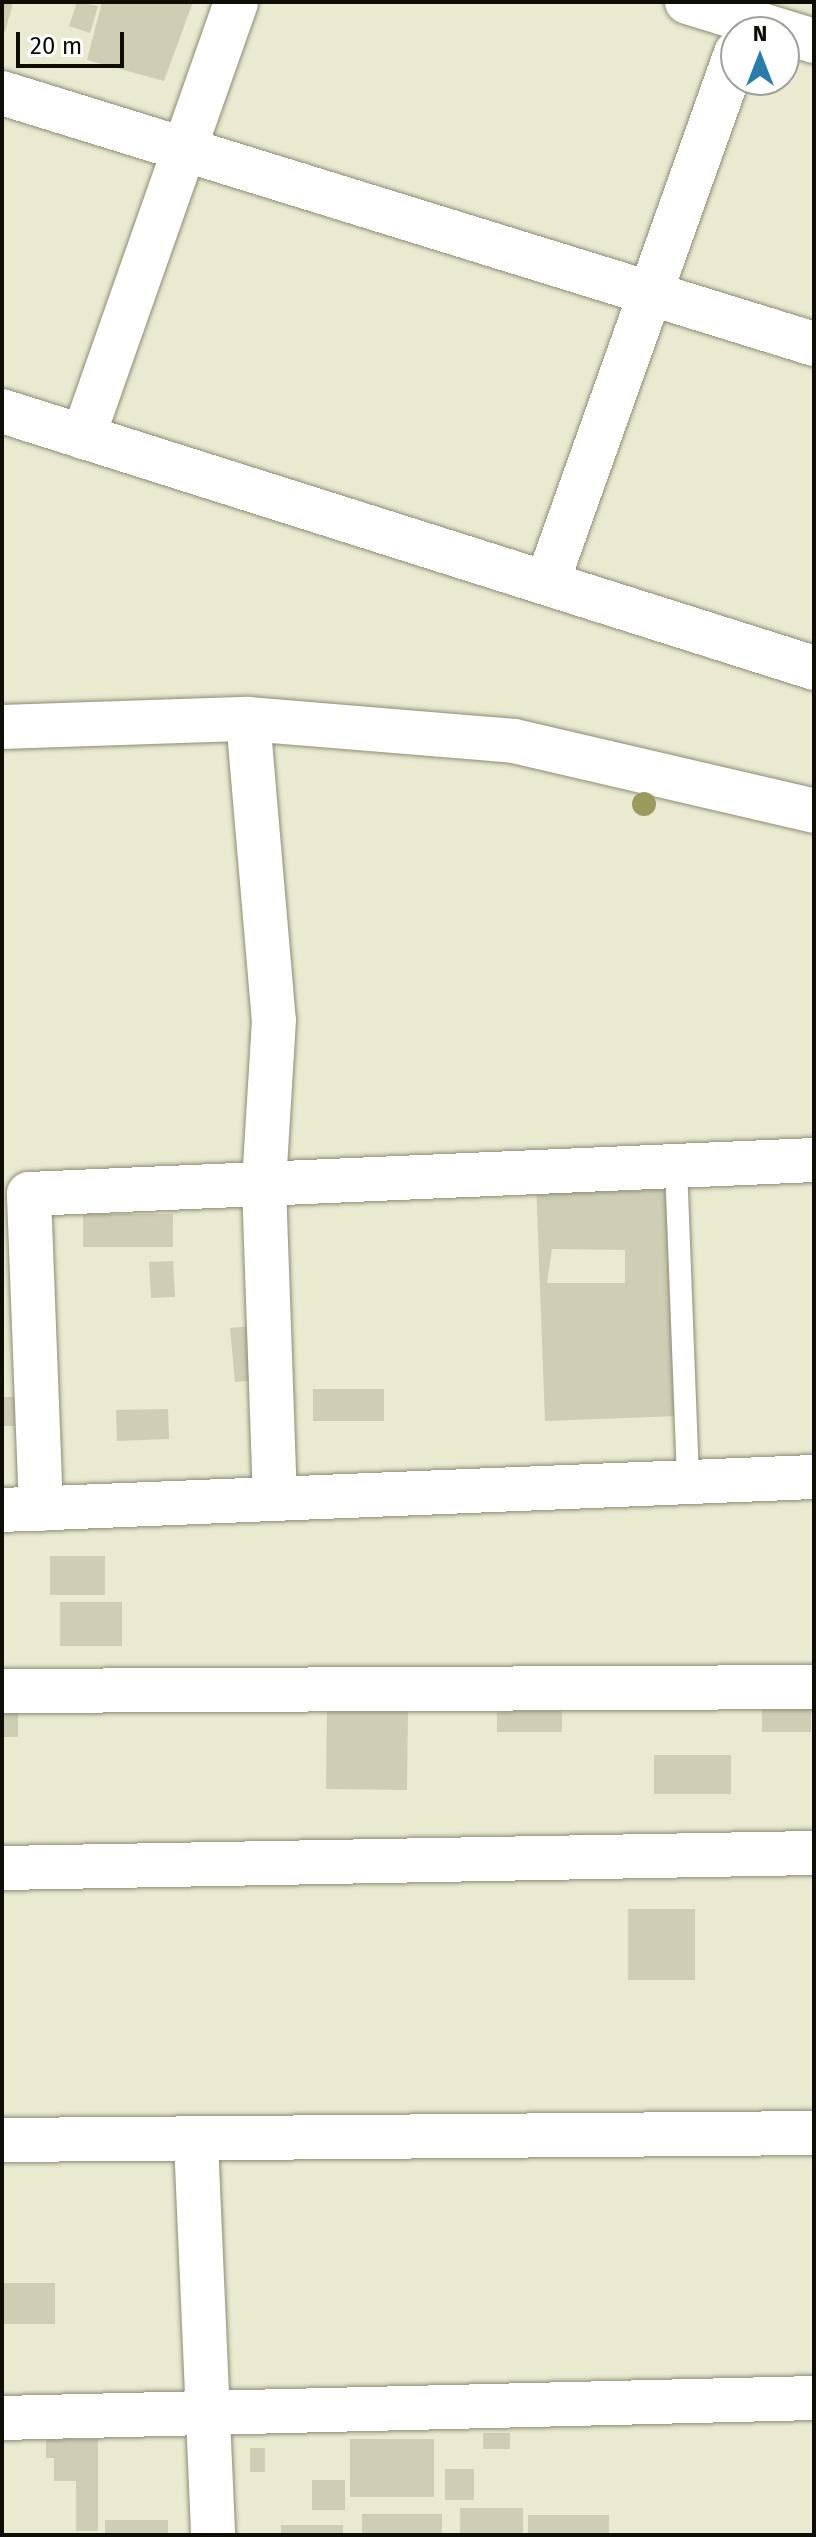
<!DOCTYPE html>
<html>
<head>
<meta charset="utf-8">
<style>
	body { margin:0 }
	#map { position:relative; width:816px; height:2537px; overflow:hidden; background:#e9ead0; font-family:"Fira Sans",sans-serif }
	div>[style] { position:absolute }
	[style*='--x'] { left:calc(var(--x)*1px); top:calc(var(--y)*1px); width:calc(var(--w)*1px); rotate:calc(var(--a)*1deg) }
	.building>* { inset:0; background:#ceceb5 }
	.roads { filter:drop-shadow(0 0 2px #8c8d75) drop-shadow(0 0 2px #8c8d75) }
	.lane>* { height:22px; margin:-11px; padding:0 11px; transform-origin:11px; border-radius:11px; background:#fff }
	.street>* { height:44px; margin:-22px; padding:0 22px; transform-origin:22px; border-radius:22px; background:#fff }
	.trees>* { width:24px; height:24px; margin:-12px; border-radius:50%; background:#9a9a5e }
	span { translate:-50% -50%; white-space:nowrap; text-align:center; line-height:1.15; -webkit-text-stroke:6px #fff; paint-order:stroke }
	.frame { position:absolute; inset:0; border:4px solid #0e0e06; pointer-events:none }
	.north { position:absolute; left:720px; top:16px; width:80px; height:80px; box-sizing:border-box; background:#fff; border:2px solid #9f9f9b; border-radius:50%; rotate:0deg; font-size:22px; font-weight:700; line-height:32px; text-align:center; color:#0e0e06 }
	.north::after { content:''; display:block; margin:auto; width:28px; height:36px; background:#297dad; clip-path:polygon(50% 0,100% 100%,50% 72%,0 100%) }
	.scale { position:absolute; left:16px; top:32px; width:108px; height:36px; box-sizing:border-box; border:4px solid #0e0e06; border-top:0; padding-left:10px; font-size:24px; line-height:28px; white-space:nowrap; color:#0e0e06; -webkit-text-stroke:6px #fff; paint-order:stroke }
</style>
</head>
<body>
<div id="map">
	<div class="building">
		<i style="clip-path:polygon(2px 2px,13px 2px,5px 32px,2px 31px)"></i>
		<i style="clip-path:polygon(77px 2px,98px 6px,90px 33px,69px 26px)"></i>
		<i style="clip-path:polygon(102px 2px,193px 2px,164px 81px,87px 60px)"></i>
		<i style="clip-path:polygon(evenodd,669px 1176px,679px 1416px,545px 1421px,536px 1182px,669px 1176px,552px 1249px,625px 1250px,625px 1283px,547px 1283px,552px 1249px)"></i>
		<i style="clip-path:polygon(83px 1214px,173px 1214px,173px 1247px,83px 1247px)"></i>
		<i style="clip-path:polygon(173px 1261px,175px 1297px,151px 1298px,149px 1262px)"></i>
		<i style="clip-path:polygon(253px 1326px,258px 1380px,235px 1382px,230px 1328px)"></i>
		<i style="clip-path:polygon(313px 1389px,384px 1389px,384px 1421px,313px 1421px)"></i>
		<i style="clip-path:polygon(2px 1397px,16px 1397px,15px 1426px,2px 1426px)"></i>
		<i style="clip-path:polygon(168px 1409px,169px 1439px,117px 1441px,116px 1410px)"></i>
		<i style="clip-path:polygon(50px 1556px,105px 1556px,105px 1595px,50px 1595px)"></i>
		<i style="clip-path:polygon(60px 1602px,122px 1602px,122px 1646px,60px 1646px)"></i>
		<i style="clip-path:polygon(762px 1676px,811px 1676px,811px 1732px,762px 1732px)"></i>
		<i style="clip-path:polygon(2px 1701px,18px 1701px,18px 1737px,2px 1737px)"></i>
		<i style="clip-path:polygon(497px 1701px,562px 1701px,562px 1732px,497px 1732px)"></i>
		<i style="clip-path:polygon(327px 1707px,408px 1708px,407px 1790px,326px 1789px)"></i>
		<i style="clip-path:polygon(654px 1755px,731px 1755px,731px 1794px,654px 1794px)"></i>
		<i style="clip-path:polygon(628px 1909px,695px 1909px,695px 1980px,628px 1980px)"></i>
		<i style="clip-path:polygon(2px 2283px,55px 2283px,55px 2324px,2px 2324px)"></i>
		<i style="clip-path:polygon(483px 2433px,510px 2433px,510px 2449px,483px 2449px)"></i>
		<i style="clip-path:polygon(46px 2439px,98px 2439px,98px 2531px,76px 2531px,76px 2481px,54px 2481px,54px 2458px,46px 2458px)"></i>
		<i style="clip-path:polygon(350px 2439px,434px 2439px,434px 2497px,350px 2497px)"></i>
		<i style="clip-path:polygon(250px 2448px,265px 2448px,265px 2472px,250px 2472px)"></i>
		<i style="clip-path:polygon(445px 2469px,474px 2469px,474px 2500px,445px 2500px)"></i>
		<i style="clip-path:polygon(312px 2480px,345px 2480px,345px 2510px,312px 2510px)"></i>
		<i style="clip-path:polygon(460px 2508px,523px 2508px,523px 2535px,460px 2535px)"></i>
		<i style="clip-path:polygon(362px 2514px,442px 2514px,442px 2535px,362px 2535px)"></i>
		<i style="clip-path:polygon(528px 2515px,609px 2515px,609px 2535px,528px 2535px)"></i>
		<i style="clip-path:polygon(105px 2520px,168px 2520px,168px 2535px,105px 2535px)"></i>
		<i style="clip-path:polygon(281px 2525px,343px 2525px,343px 2535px,281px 2535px)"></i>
	</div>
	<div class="roads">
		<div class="lane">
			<i style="--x:676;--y:1166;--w:313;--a:87.8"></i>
		</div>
		<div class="street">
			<i style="--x:687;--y:2;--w:133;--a:17.1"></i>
			<i style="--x:2;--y:93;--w:850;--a:17.18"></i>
			<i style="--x:2;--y:411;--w:852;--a:17.56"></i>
			<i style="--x:83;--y:437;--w:461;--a:-70.6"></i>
			<i style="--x:547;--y:583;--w:563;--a:-70.37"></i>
			<i style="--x:248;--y:719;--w:302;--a:85.1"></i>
			<i style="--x:274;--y:1020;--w:165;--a:93.5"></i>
			<i style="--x:264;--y:1185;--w:314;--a:88"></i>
			<i style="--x:2;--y:727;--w:246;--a:-1.9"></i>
			<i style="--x:248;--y:719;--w:267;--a:4.7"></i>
			<i style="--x:514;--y:741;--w:308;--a:13.1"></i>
			<i style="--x:41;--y:1509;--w:315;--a:-92.2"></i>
			<i style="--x:29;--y:1194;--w:786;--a:-2.48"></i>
			<i style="--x:2;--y:1510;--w:813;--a:-2.33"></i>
			<i style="--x:2;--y:1691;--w:812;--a:-0.28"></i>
			<i style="--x:2;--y:1868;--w:812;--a:-1.06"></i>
			<i style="--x:2;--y:2140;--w:812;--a:-0.49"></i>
			<i style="--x:196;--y:2142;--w:393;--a:87.5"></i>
			<i style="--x:2;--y:2418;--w:812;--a:-1.41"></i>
		</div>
	</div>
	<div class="trees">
		<i style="left:644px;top:804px"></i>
	</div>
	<div class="frame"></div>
	<div class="north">N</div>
	<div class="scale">20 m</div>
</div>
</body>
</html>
